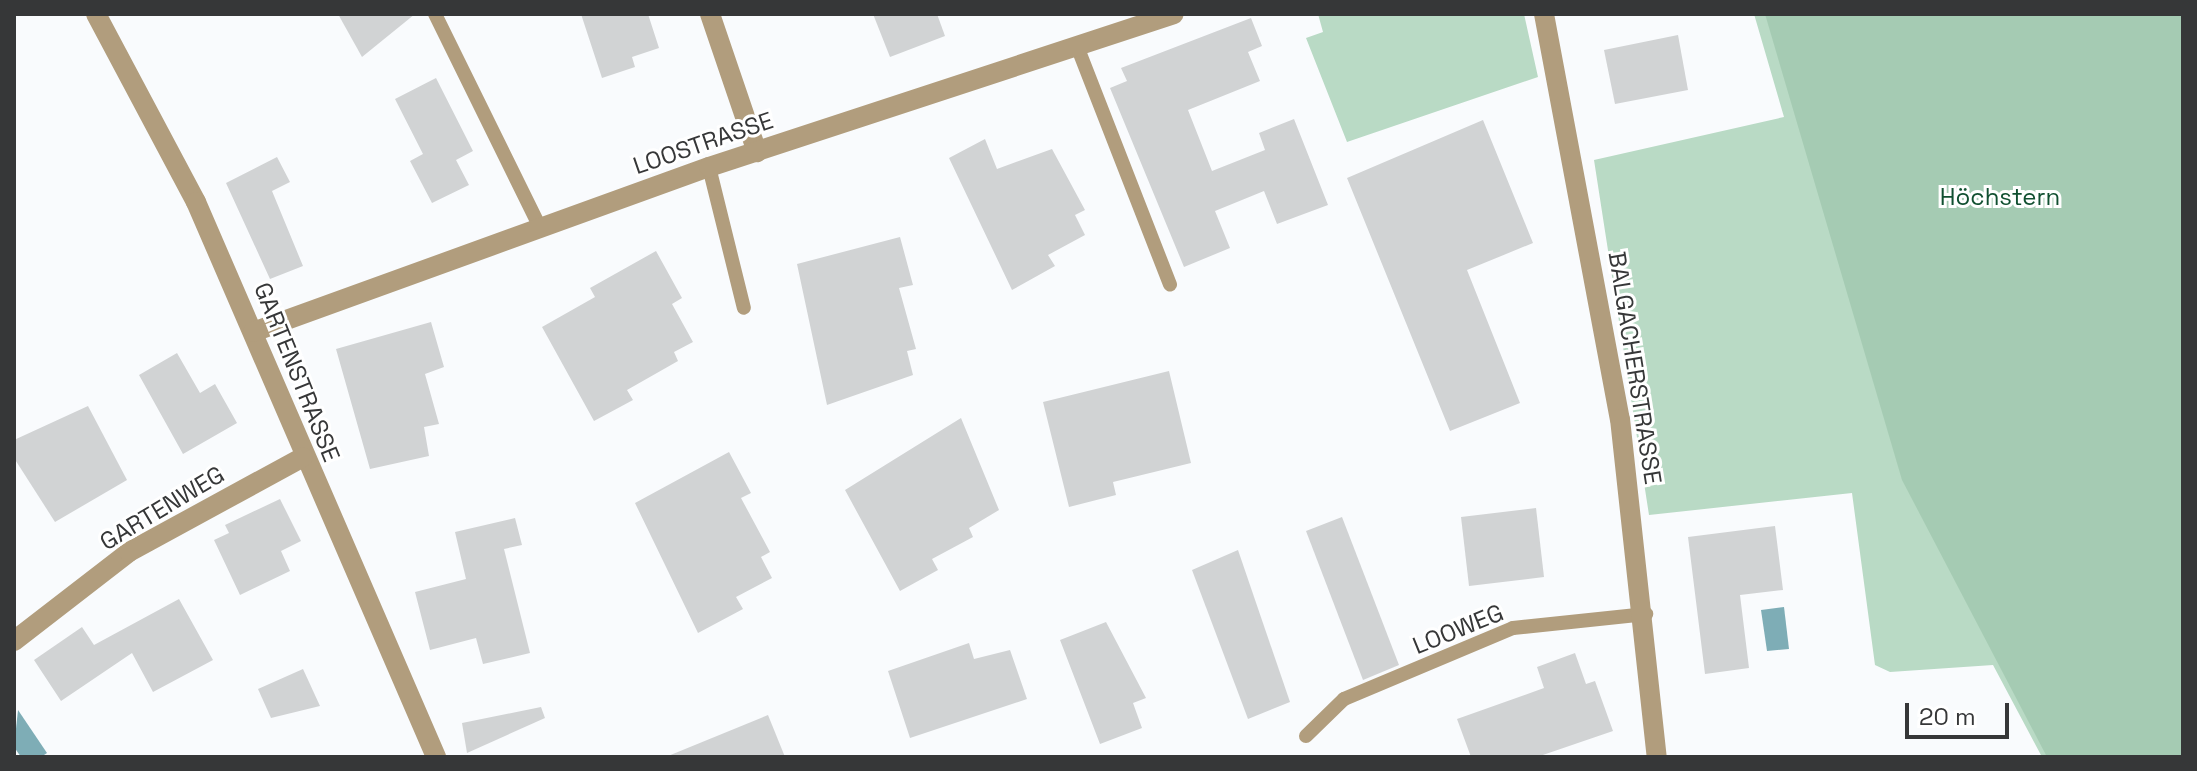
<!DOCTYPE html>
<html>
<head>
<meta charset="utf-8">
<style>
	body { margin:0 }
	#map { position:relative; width:2197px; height:771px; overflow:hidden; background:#f9fbfd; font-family:"Space Grotesk",sans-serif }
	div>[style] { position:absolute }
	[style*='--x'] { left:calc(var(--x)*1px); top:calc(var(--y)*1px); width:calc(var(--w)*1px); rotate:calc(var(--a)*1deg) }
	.green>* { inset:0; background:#b9dac5 }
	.forest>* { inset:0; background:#a5cbb3 }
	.water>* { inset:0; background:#7eadb6 }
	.building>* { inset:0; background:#d1d3d4 }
	.service>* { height:14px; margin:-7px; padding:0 7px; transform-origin:7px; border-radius:7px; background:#b19d7d }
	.minor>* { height:20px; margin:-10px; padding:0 10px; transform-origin:10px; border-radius:10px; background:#b19d7d }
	span { translate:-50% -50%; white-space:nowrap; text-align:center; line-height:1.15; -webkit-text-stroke:6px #fff; paint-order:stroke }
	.street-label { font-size:24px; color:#363738 }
	.park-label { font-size:24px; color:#115031 }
	.frame { position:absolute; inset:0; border:16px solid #363738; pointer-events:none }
	.scale { position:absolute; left:1905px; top:703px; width:104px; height:36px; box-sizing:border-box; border:4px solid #363738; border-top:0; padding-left:10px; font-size:24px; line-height:28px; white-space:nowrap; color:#363738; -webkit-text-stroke:6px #fff; paint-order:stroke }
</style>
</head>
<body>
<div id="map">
	<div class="green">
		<i style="clip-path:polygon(1318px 14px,1524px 14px,1538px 77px,1347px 142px,1306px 38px,1323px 32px)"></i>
		<i style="clip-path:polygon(1754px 14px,2183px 14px,2183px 757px,2042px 757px,1993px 665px,1890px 672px,1875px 665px,1852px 493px,1649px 515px,1594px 160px,1784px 117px)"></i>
	</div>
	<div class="forest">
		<i style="clip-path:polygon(1765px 14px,2183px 14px,2183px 757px,2047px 757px,1902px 480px)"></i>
	</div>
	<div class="water">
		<i style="clip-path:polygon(1784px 607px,1789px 649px,1767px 651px,1761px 610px)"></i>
		<i style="clip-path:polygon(18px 710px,47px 753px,41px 757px,21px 757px,14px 747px)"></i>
	</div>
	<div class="building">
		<i style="clip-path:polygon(338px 14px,415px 14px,362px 57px)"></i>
		<i style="clip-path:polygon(581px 14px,648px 14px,659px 48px,632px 57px,635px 67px,602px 78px)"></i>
		<i style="clip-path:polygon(873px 14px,937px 14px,945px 36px,890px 57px)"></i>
		<i style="clip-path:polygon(1251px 18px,1262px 46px,1248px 52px,1260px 81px,1188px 110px,1212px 171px,1265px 150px,1259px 133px,1294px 119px,1328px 205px,1277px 224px,1264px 191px,1215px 211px,1230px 248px,1184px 267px,1110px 88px,1127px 81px,1121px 68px)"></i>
		<i style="clip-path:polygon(1678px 35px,1688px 90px,1615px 104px,1604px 50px)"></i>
		<i style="clip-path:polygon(436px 78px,473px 151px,456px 160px,469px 185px,432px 203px,410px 161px,423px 154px,395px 99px)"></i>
		<i style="clip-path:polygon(1483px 120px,1533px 243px,1467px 270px,1520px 403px,1450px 431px,1347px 178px)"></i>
		<i style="clip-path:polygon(985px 139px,997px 169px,1052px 149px,1085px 210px,1075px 215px,1085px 235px,1048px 255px,1055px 266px,1012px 290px,949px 158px)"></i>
		<i style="clip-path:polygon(277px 157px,290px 182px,272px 191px,303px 266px,270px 279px,226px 183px)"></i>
		<i style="clip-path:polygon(900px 237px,913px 285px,899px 288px,916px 349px,907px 351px,913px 375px,827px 405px,797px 264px)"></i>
		<i style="clip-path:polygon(656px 251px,682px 298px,672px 304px,693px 342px,674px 352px,678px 361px,627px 390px,633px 400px,594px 421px,542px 327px,595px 297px,590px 288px)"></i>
		<i style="clip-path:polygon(431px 322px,444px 367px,425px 374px,439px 424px,424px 427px,429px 456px,370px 469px,336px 349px)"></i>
		<i style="clip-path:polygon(177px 353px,200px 393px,215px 384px,237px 423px,183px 454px,139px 375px)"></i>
		<i style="clip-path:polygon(1169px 371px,1191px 463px,1113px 482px,1116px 495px,1069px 507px,1043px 402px)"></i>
		<i style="clip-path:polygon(88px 406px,127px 480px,55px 522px,14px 458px,14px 440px)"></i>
		<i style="clip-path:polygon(961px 418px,999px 510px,969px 528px,973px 537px,932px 559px,938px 570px,900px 591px,845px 490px)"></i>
		<i style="clip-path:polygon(729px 452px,751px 493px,741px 498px,770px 552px,761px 557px,772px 578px,736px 597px,743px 609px,698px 633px,635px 503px)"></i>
		<i style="clip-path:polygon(280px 499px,301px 541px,281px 551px,290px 571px,240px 595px,214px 540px,229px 533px,225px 525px)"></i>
		<i style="clip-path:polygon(1536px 508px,1544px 577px,1469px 586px,1461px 517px)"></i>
		<i style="clip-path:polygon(1342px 517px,1399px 665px,1363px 680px,1306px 531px)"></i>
		<i style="clip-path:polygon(515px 518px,522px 545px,504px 549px,530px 653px,483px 664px,476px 638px,430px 650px,415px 592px,466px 579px,455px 532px)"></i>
		<i style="clip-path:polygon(1775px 526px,1783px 590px,1740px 595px,1749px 668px,1705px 674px,1688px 537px)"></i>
		<i style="clip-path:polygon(1238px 550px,1290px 702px,1248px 719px,1192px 570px)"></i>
		<i style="clip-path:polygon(179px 599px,213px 660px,153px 692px,132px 653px,61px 701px,34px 660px,82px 627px,94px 645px)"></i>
		<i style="clip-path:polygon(1106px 622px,1146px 698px,1133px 703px,1142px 728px,1100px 744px,1060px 640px)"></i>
		<i style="clip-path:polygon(969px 643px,974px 659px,1010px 650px,1027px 699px,910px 738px,888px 671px)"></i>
		<i style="clip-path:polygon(1575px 653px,1586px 684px,1595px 681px,1613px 731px,1537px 757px,1471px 757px,1457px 719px,1544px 688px,1537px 667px)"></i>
		<i style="clip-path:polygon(303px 669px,320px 706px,271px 718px,258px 689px)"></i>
		<i style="clip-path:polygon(541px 707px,545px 718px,467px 753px,462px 723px)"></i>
		<i style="clip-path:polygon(768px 715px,785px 757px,668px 757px,668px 756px)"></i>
	</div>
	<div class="service">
		<i style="--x:435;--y:14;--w:237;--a:63.8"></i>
		<i style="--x:1077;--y:46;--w:256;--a:68.7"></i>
		<i style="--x:709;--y:167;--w:145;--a:76.1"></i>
		<i style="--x:1306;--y:736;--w:53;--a:-44.2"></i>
		<i style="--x:1344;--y:699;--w:183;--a:-22.8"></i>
		<i style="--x:1513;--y:628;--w:134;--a:-6"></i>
	</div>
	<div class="minor">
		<i style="--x:96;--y:14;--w:213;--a:62"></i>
		<i style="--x:196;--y:202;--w:605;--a:66.61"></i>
		<i style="--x:710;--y:14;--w:146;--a:71.2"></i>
		<i style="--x:1544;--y:14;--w:412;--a:79.4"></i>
		<i style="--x:1620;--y:419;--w:340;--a:83.8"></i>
		<i style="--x:253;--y:332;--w:485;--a:-19.9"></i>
		<i style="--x:709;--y:167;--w:489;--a:-18.2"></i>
		<i style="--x:14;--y:641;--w:145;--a:-37.7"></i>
		<i style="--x:129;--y:552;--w:198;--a:-28.6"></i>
	</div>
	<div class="street-label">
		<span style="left:703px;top:143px;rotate:-19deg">LOOSTRASSE</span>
		<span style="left:1635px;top:368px;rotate:81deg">BALGACHERSTRASSE</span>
		<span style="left:297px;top:372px;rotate:68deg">GARTENSTRASSE</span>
		<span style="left:162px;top:508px;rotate:-31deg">GARTENWEG</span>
		<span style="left:1458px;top:629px;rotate:-22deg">LOOWEG</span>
	</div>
	<div class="park-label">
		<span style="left:2000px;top:197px">Höchstern</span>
	</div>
	<div class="frame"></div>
	<div class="scale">20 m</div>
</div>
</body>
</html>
